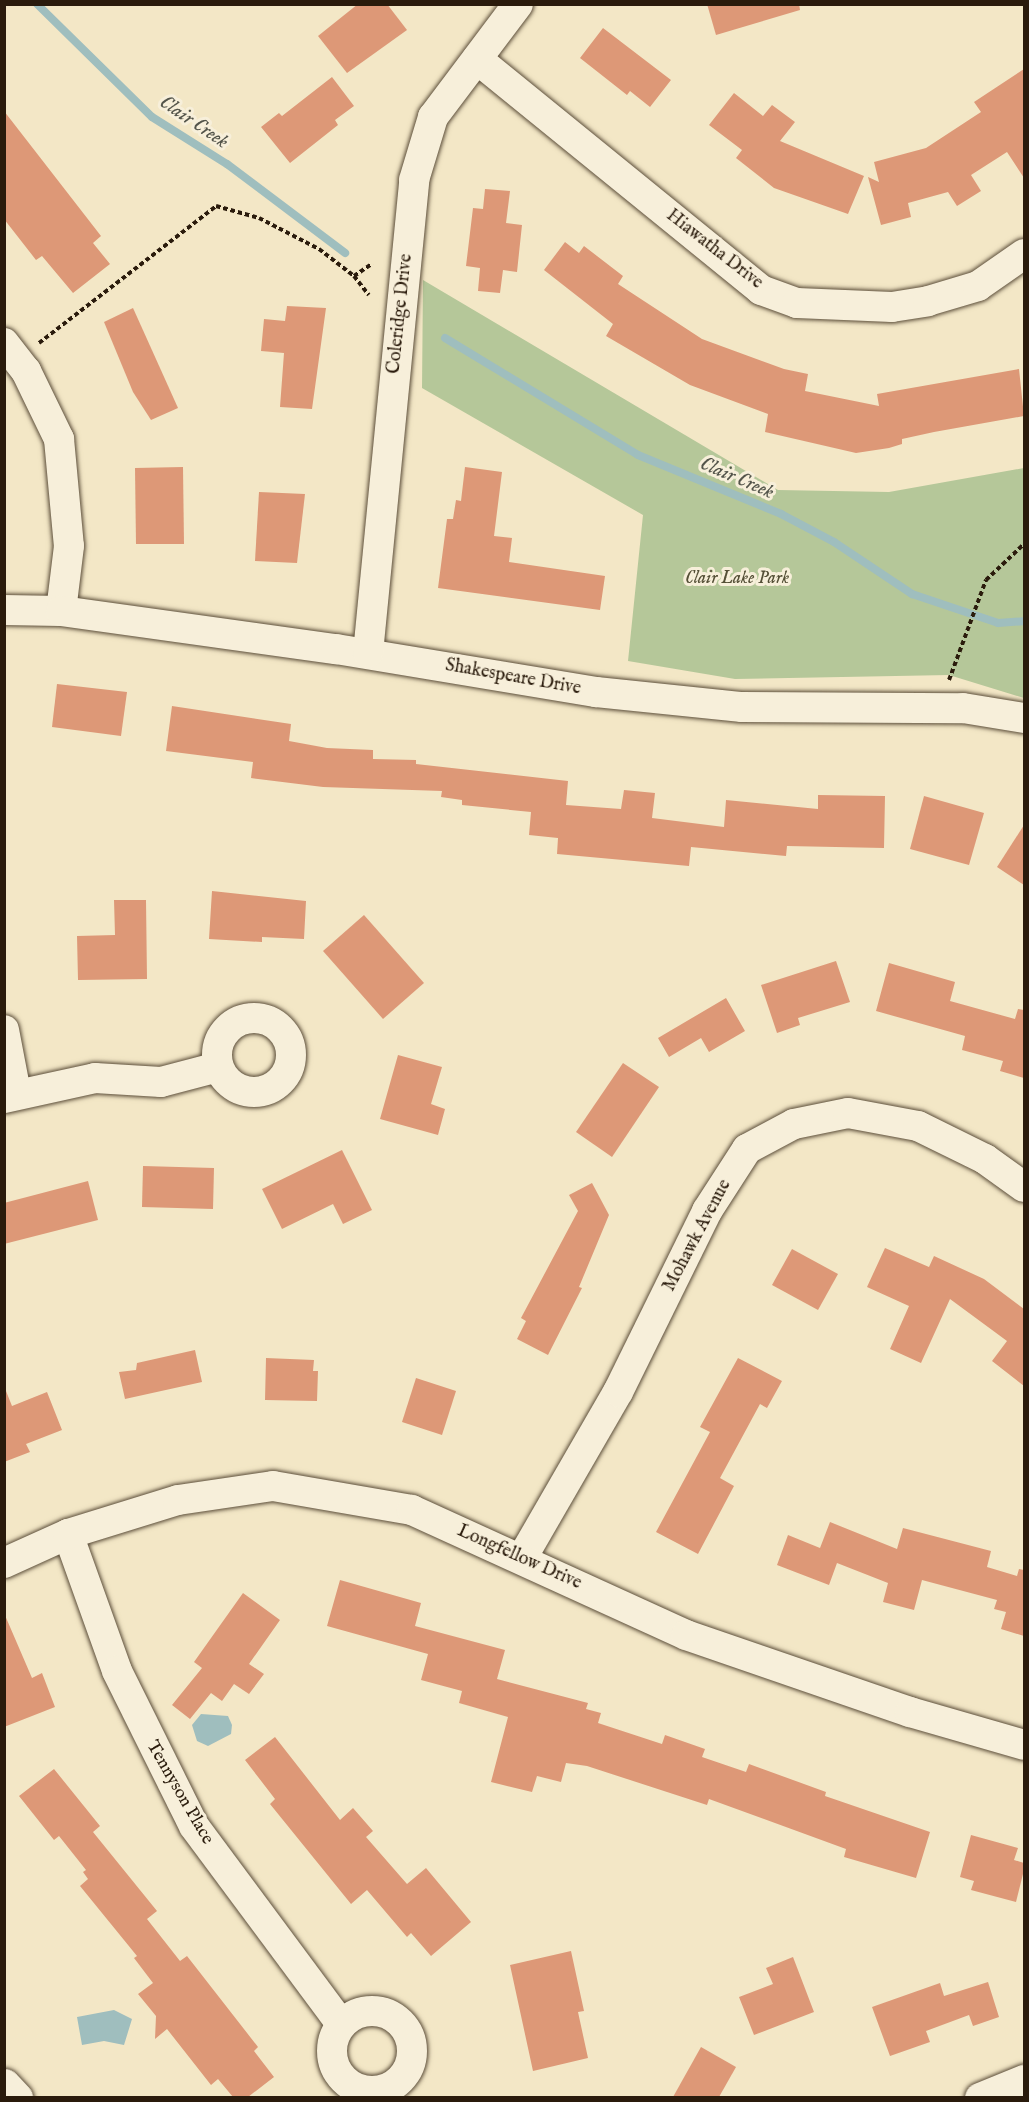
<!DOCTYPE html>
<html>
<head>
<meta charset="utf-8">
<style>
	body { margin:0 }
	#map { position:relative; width:1029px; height:2102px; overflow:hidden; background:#f3e7c6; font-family:"IM FELL English",serif }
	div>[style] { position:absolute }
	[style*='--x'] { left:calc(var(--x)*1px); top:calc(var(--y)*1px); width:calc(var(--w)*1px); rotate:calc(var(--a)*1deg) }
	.green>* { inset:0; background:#b5c799 }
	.water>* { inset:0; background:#9fbebe }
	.stream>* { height:8px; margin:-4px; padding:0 4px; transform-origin:4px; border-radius:4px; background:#9fbebe }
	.building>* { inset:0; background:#dd9877 }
	.path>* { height:4px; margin-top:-2px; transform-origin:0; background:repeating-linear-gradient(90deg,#2a1b0c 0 4.5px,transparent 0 7.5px) }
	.roads { filter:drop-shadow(0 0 2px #5c4e3a) drop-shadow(0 0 2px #5c4e3a) }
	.street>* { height:30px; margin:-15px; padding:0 15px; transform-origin:15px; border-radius:15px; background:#f7efda }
	.street>.ring { margin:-15px; padding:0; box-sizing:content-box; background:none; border:30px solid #f7efda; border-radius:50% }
	.secondary>* { height:33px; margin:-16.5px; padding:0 16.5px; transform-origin:16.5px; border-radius:16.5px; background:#f7efda }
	span { translate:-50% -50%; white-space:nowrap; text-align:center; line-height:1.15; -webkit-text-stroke:6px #f7efda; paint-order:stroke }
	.street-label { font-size:18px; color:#2a1b0c }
	.park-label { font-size:18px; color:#544f36; font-style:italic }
	.water-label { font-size:20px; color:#53544a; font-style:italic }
	.frame { position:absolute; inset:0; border:6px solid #2a1b0c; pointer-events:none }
</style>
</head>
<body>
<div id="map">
	<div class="green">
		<i style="clip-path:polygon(423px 280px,778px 490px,889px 492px,1024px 468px,1024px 698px,949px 675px,735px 679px,628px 661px,643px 515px,422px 388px)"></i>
	</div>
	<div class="water">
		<i style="clip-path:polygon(201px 1714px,228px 1716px,232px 1725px,231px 1734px,208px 1746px,197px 1741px,192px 1725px)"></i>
		<i style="clip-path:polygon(114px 2010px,132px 2019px,124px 2045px,104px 2041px,82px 2045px,77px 2017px)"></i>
	</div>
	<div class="stream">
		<i style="--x:37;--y:4;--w:161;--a:44.5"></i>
		<i style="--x:152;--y:117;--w:89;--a:32.1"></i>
		<i style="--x:227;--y:164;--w:148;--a:37"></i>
		<i style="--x:445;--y:338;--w:226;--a:31.2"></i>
		<i style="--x:638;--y:455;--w:155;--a:22.4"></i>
		<i style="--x:781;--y:514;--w:60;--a:27.8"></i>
		<i style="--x:834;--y:542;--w:94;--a:33.7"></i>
		<i style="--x:912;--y:594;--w:91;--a:18.6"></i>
		<i style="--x:998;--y:623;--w:26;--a:-4"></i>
	</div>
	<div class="building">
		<i style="clip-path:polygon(358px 4px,387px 4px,407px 30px,347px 73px,318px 36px)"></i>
		<i style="clip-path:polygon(707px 4px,799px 4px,800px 10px,716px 35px)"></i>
		<i style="clip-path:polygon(603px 28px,671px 80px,650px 107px,630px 91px,627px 95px,580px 58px)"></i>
		<i style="clip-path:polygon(1024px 69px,1024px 178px,1007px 152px,971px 175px,981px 191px,957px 206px,948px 192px,908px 203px,911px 217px,881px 225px,868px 177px,879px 182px,874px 162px,926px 148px,981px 112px,974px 102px)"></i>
		<i style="clip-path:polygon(332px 77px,354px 106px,335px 120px,338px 125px,290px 163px,261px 127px,279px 113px,282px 116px)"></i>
		<i style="clip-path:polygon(734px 93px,763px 116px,772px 105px,795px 122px,780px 141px,864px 176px,848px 214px,774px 188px,736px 158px,742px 150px,709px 125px)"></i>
		<i style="clip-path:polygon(4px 111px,101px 236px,93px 243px,110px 264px,73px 293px,42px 256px,36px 260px,4px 219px)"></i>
		<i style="clip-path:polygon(485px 189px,510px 191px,506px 223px,522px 225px,517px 272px,503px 270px,500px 293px,478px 291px,480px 268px,466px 266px,473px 208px,483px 209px)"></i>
		<i style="clip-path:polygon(565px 242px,579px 253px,584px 246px,623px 276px,618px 284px,702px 339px,784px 369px,808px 374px,805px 391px,879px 406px,877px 394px,1019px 369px,1024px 416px,934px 432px,902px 439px,902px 444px,889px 448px,856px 453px,765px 432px,768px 414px,690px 385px,606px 336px,613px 324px,544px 270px)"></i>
		<i style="clip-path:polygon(287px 306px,326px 308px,312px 409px,280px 407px,284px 353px,261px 351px,264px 319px,285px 321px)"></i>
		<i style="clip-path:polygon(133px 308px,178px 408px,151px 420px,133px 392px,104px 322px)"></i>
		<i style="clip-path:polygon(183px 467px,184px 544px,136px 544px,135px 468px)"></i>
		<i style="clip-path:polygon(465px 467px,502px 472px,494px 536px,512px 538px,509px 562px,605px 576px,600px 610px,438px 588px,447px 519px,453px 519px,456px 500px,461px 501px)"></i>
		<i style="clip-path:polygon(259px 492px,305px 494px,297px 563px,255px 561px)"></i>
		<i style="clip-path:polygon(57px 684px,127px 692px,121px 736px,52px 727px)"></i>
		<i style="clip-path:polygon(172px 706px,291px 724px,289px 741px,327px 748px,373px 750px,373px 759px,416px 760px,416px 764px,568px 781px,566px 805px,621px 809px,624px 790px,655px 793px,652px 818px,724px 827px,726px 800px,818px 809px,818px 795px,885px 796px,884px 848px,787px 846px,786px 856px,691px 847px,689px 866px,557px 854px,558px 838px,529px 835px,531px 812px,462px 805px,462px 800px,441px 797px,442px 791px,323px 787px,251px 778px,253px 762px,166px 751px)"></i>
		<i style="clip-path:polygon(924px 796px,984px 813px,969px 865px,910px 849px)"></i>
		<i style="clip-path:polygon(1024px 825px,1024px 885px,997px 867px)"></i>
		<i style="clip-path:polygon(212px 891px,306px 901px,304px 939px,262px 937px,262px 942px,209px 939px)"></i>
		<i style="clip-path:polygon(114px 900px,146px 900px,147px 979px,78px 980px,77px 936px,115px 935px)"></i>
		<i style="clip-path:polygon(364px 915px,424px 983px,383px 1019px,323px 951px)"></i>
		<i style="clip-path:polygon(836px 961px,850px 1002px,798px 1018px,800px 1025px,777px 1033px,761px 985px)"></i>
		<i style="clip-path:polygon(889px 963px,955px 982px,950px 1001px,1015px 1019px,1018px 1009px,1024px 1010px,1024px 1078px,1000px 1071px,1003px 1061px,962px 1050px,965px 1036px,876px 1011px)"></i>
		<i style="clip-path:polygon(726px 998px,745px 1031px,709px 1052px,701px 1038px,669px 1057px,658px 1038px)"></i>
		<i style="clip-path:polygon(398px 1055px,442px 1067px,431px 1104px,445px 1109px,438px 1135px,380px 1119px)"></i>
		<i style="clip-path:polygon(623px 1063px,659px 1087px,612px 1157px,576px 1132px)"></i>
		<i style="clip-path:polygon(342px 1150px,372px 1210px,343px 1224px,333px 1204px,282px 1229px,262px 1189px)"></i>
		<i style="clip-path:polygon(143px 1166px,214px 1168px,213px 1209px,142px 1207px)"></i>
		<i style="clip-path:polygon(88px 1181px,98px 1220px,4px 1244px,4px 1203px)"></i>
		<i style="clip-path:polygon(592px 1183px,609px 1215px,579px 1287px,582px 1288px,548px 1355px,517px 1339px,526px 1321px,521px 1318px,578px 1211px,569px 1195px)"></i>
		<i style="clip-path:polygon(885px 1248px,929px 1267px,934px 1256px,984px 1279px,1024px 1309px,1024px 1386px,992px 1361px,1007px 1341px,950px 1299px,921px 1363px,890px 1349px,909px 1306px,867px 1287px)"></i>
		<i style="clip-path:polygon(792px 1249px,838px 1274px,818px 1310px,772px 1285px)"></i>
		<i style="clip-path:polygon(195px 1350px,202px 1382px,125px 1399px,119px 1372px,136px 1370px,137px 1363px)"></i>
		<i style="clip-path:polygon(266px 1358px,314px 1360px,313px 1371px,318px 1371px,317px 1401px,265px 1400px)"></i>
		<i style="clip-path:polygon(738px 1358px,782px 1381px,767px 1408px,760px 1404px,720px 1478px,734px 1486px,698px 1554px,656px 1532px,710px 1432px,700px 1427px)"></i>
		<i style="clip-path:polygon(416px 1378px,456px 1391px,442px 1435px,402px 1422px)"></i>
		<i style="clip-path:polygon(6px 1391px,12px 1406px,47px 1392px,62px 1430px,26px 1444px,30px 1452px,4px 1462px)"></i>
		<i style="clip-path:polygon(830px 1522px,897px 1549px,903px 1528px,991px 1551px,987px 1567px,1017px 1576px,1019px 1569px,1024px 1570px,1024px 1636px,1001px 1629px,1006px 1612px,994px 1609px,997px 1600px,922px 1580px,914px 1610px,883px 1602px,888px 1583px,837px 1563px,829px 1585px,777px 1565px,788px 1535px,820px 1548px)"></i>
		<i style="clip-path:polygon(340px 1580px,421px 1603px,415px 1626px,505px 1650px,497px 1679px,588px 1703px,586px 1709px,601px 1713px,598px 1723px,662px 1744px,665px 1735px,705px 1749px,702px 1757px,746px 1772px,749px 1764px,826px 1792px,825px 1796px,930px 1832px,916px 1878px,844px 1857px,846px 1849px,709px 1799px,707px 1805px,587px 1766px,566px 1763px,561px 1782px,537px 1776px,532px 1792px,491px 1782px,508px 1717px,459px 1703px,462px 1691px,421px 1680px,428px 1654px,327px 1626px)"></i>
		<i style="clip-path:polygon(243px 1593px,280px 1620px,249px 1664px,264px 1674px,249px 1694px,234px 1684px,222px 1701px,211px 1693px,190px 1719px,172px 1705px,202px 1668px,194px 1662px)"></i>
		<i style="clip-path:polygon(4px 1613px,32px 1678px,42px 1673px,55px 1707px,4px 1727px)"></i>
		<i style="clip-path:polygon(275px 1737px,340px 1820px,353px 1808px,373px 1831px,366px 1837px,407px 1884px,426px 1868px,471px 1922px,431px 1956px,411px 1933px,407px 1937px,367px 1890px,351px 1904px,270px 1804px,275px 1799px,245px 1760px)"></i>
		<i style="clip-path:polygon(54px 1769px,100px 1826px,93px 1832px,157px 1911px,147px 1919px,180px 1961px,187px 1956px,258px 2047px,254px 2051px,274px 2077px,248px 2097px,233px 2097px,218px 2079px,211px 2085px,167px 2029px,155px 2039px,156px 2016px,138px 1994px,153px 1983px,134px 1958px,137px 1956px,80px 1886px,88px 1879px,83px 1872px,86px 1870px,59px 1836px,54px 1840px,19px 1796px)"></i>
		<i style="clip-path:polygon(971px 1835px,1018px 1848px,1014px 1860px,1024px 1863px,1024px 1870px,1016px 1902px,971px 1890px,974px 1881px,960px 1877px)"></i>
		<i style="clip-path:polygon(571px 1951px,584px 2011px,578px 2012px,588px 2058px,533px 2071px,510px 1965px)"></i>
		<i style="clip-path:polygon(793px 1957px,814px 2012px,754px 2035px,739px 1997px,773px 1984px,766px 1968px)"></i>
		<i style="clip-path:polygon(988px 1982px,999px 2017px,973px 2026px,969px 2015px,926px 2031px,930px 2042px,890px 2056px,872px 2007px,940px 1983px,944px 1996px)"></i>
		<i style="clip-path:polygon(701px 2047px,736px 2067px,719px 2097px,673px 2097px)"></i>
	</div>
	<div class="path">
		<i style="--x:354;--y:276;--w:22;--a:-34"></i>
		<i style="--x:39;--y:343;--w:224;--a:-37.7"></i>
		<i style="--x:216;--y:206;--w:45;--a:15.6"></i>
		<i style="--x:259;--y:218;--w:68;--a:27.3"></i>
		<i style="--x:319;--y:249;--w:44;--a:37.6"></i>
		<i style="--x:354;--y:276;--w:24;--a:52"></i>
		<i style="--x:949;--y:680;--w:107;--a:-69.7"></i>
		<i style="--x:986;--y:580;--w:52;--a:-43.5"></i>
	</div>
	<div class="roads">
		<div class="street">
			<i style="--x:477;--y:59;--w:366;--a:39.1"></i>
			<i style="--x:761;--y:290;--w:38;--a:20"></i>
			<i style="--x:797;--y:303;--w:95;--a:2.4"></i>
			<i style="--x:892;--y:307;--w:36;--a:-9"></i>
			<i style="--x:928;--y:301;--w:52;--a:-16.7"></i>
			<i style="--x:978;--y:286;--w:56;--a:-34.8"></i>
			<i style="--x:4;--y:343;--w:36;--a:52"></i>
			<i style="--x:26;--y:371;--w:76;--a:64.1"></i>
			<i style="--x:59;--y:439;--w:107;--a:84.7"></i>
			<i style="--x:69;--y:546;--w:65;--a:97"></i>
			<i style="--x:4;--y:610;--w:57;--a:1"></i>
			<i style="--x:61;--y:611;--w:278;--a:7.9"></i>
			<i style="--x:336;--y:649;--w:264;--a:9.4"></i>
			<i style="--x:596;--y:692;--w:147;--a:5.9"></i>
			<i style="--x:742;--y:707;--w:221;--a:0.3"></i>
			<i style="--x:963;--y:708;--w:62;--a:9.3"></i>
			<i style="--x:368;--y:653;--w:475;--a:-84.4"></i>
			<i style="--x:414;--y:180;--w:66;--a:-73.2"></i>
			<i style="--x:433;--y:117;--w:141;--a:-53"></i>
			<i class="ring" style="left:217px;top:1018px;width:44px;height:44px"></i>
			<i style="--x:4;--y:1030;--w:64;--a:79.2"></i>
			<i style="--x:4;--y:1098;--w:93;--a:-12.4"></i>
			<i style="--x:95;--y:1078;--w:66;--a:3.5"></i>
			<i style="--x:161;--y:1082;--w:59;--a:-14.7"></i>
			<i style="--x:68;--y:1534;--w:145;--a:70.3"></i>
			<i style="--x:117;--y:1671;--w:173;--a:63.6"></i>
			<i style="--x:194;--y:1826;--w:247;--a:53.4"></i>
			<i style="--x:522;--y:1558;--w:192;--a:-60"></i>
			<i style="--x:618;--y:1392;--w:202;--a:-63.8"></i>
			<i style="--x:707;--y:1211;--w:74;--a:-57.2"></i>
			<i style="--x:747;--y:1149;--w:53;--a:-28"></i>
			<i style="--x:794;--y:1124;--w:55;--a:-11.5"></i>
			<i style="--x:848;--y:1113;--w:71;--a:10.5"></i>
			<i style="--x:918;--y:1126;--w:75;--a:26.2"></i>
			<i style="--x:985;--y:1159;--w:48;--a:35.7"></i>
			<i style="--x:4;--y:1563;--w:70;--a:-24.4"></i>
			<i style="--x:68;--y:1534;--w:115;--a:-17.2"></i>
			<i style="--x:178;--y:1500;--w:96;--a:-8.4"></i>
			<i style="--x:273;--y:1486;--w:141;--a:9.8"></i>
			<i style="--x:412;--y:1510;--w:301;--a:24.5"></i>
			<i style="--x:686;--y:1635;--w:237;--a:19"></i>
			<i style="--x:910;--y:1712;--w:119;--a:16.1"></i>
			<i class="ring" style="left:332px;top:2011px;width:50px;height:50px"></i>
			<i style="--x:980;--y:2098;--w:48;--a:-22.2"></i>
		</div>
		<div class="secondary">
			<i style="--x:4;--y:2085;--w:18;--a:47"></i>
		</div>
	</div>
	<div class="street-label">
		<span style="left:714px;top:250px;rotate:38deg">Hiawatha Drive</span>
		<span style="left:401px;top:314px;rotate:-84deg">Coleridge Drive</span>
		<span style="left:513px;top:678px;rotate:10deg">Shakespeare Drive</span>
		<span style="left:698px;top:1236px;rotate:-62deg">Mohawk Avenue</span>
		<span style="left:519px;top:1558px;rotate:24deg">Longfellow Drive</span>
		<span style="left:179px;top:1793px;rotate:60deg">Tennyson Place</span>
	</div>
	<div class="park-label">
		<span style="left:737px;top:579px">Clair Lake Park</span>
	</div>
	<div class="water-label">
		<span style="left:194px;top:122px;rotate:34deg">Clair Creek</span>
		<span style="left:737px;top:478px;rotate:23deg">Clair Creek</span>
	</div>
	<div class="frame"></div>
</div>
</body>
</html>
